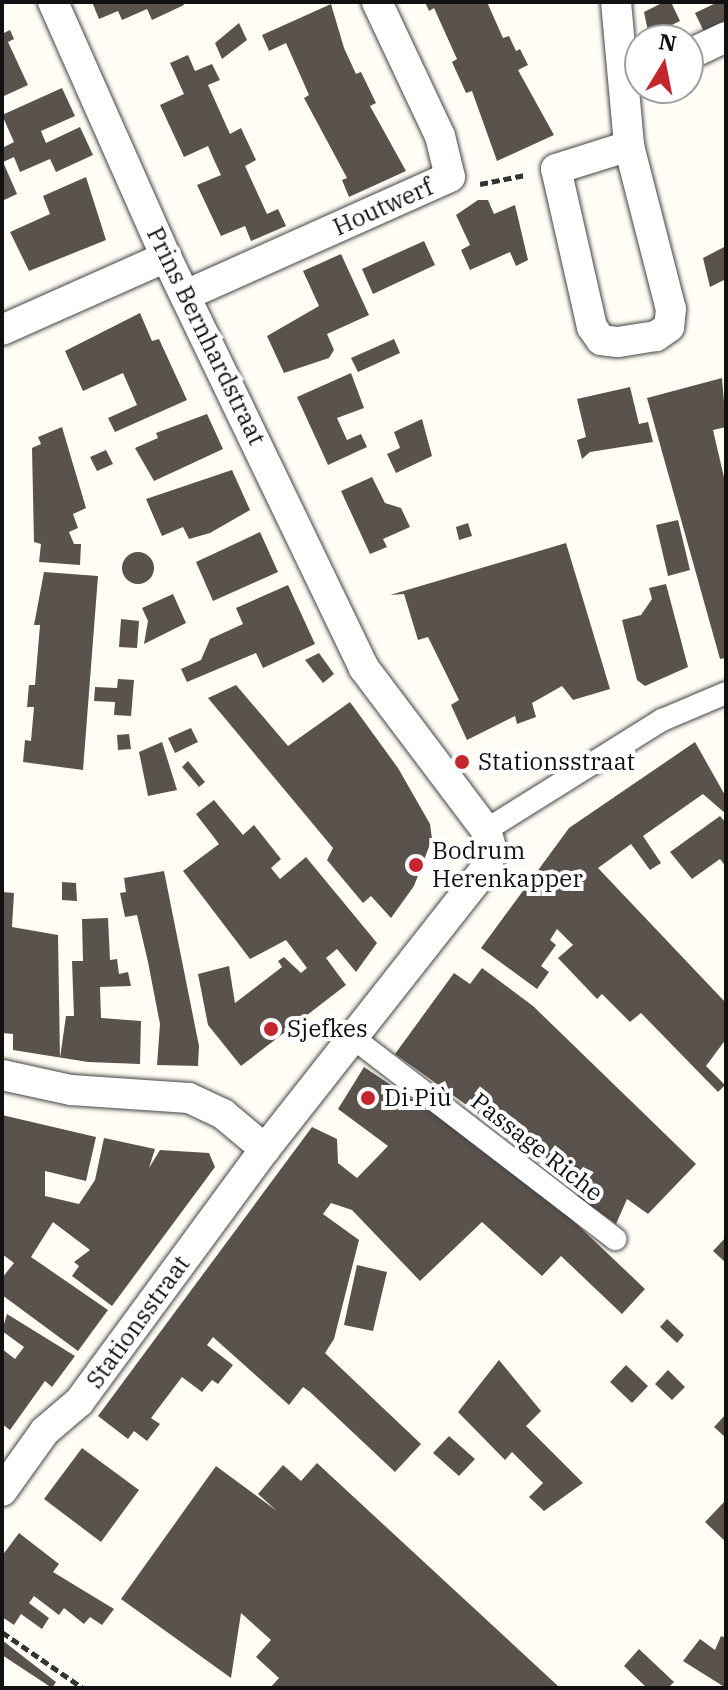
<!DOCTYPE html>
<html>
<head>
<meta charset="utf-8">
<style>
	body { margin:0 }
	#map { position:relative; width:728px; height:1690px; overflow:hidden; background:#fffdf5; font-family:"IBM Plex Serif",serif }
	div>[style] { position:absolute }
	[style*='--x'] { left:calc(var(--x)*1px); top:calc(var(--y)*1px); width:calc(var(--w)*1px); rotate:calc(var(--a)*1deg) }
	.building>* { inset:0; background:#5a524d }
	.round { border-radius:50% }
	.path>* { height:5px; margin-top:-2.5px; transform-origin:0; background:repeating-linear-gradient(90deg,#333 0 8px,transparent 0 12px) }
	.roads { filter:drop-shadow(0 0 2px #444) drop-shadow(0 0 2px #444) }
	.pedestrian>* { height:22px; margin:-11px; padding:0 11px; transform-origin:11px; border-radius:11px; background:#fff }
	.minor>* { height:30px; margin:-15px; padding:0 15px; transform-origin:15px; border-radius:15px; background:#fff }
	.dots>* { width:22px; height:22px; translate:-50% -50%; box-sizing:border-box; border:4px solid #fff; border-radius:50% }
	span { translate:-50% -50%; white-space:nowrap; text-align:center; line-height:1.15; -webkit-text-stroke:8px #fff; paint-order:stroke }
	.street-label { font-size:24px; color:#111 }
	.poi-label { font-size:24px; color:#111 }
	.left { translate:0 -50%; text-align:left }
	.frame { position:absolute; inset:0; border:4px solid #111; pointer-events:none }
	.north { position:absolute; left:624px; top:24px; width:80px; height:80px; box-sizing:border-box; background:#fff; border:2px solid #a0a0a0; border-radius:50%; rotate:10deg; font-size:22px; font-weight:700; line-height:32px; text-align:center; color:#111 }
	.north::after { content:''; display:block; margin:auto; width:28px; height:36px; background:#c4262e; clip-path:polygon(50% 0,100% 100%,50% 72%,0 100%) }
</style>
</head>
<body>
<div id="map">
	<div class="building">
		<i style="clip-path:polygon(92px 2px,182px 2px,184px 5px,152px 20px,147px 9px,122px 20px,118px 11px,99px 19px)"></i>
		<i style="clip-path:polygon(425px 2px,487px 2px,503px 38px,509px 36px,516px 51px,520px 49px,528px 65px,518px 70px,554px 135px,497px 161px,472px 91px,466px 93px,452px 62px,457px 59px,434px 8px,429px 11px)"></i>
		<i style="clip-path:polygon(664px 2px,671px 2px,680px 21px,649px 36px,644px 12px)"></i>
		<i style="clip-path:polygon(718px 2px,726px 2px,726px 23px,705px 34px,695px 13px)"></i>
		<i style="clip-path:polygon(331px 4px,344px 48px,356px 74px,361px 72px,376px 103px,370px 106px,406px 171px,349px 197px,342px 180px,347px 178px,304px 98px,309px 95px,286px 43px,269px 51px,262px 35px)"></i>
		<i style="clip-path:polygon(239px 23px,247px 40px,222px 59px,215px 43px)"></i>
		<i style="clip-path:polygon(10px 30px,14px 39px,8px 42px,28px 85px,4px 96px,2px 34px)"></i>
		<i style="clip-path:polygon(188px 55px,195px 71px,212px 64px,220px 80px,208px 85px,230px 134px,241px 128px,256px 160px,245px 166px,267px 214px,278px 209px,286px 226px,251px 241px,245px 226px,221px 236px,197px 185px,221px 175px,214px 160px,208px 146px,184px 157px,160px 105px,184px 94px,170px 63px)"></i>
		<i style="clip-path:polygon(62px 88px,75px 116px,41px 131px,46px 143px,80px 127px,93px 155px,56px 172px,50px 159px,20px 172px,14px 157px,3px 162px,17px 194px,2px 201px,2px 148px,14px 142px,2px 115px)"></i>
		<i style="clip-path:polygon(86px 177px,106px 240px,29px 271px,10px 232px,50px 214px,43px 196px)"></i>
		<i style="clip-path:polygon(478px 200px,488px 200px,494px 214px,515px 205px,528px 260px,516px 266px,510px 252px,470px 270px,461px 250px,470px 245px,456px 215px)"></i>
		<i style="clip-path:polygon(424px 241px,435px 265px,373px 294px,362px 269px)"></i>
		<i style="clip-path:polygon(726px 246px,726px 279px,710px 287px,703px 258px)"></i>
		<i style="clip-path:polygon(341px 254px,369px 315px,327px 334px,334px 350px,329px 358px,284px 373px,267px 336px,319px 306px,303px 271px)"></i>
		<i style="clip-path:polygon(140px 313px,152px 341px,159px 339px,187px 400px,115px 432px,108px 418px,137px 405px,123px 373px,83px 391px,65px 351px)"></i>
		<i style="clip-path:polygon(394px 339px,400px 353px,358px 372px,351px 358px)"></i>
		<i style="clip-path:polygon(351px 373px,364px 408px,337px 418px,347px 440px,361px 434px,367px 447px,328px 465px,297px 397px)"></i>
		<i style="clip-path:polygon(722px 378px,726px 427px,713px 430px,726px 486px,726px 658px,720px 659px,647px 398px)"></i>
		<i style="clip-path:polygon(630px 387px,639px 424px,648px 422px,653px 442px,590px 452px,582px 459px,577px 440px,586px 437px,577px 399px)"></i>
		<i style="clip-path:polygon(207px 414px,223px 449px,154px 481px,135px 448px,158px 438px,156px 433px)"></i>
		<i style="clip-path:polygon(422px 419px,432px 456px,396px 473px,387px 454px,400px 448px,394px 432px)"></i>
		<i style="clip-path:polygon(62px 427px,86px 508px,73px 514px,78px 528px,69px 532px,74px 544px,81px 544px,80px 565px,39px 562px,41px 544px,34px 542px,32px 448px,41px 444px,38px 437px)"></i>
		<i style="clip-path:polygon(106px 450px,113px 464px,97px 471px,90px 457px)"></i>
		<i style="clip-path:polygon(232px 470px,250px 510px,210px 533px,189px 539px,183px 527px,162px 536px,146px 499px)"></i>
		<i style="clip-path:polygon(372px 477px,385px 503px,401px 508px,410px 527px,383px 539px,387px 547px,370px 554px,341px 491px)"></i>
		<i style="clip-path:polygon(678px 520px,690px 570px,668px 576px,656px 525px)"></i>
		<i style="clip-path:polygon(468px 523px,472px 536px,459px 540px,456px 527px)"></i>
		<i style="clip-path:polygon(260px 532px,278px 572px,213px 601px,196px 562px)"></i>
		<i style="clip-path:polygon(566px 543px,610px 689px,573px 700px,562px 686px,532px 703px,536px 717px,517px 724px,515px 716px,467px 740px,451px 705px,459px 700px,428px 637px,418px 640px,404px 594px,390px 595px)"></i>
		<i class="round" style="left:122px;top:552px;width:32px;height:32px"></i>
		<i style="clip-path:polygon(44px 572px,98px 576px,83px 770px,23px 762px,25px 740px,31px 741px,34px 707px,27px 707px,29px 685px,35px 685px,40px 625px,34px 625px)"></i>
		<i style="clip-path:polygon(666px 584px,688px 667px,645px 686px,637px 680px,622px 620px,641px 615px,652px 599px,649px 588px)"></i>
		<i style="clip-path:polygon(288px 585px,315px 644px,263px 668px,256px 653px,187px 682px,181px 669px,201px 660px,210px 639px,243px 624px,236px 608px)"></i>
		<i style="clip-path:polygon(173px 594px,186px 623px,144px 644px,148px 621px,142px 608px)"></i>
		<i style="clip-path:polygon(121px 619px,139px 621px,137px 648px,119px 647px)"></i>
		<i style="clip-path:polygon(319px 653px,334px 674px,323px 683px,305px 660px)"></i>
		<i style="clip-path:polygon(118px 679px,134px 680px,131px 716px,114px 715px,115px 702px,94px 701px,95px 687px,117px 688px)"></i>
		<i style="clip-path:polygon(236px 685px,288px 746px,350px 702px,398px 768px,430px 824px,432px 839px,414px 886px,391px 918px,371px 896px,363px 903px,327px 860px,333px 848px,208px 698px)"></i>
		<i style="clip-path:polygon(191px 728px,198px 742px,175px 753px,168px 738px)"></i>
		<i style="clip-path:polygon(129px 734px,131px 749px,118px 750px,117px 735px)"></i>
		<i style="clip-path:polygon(162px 742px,177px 790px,148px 796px,139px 752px)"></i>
		<i style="clip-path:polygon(695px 742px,726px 797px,726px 814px,703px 794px,643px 836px,661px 863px,650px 870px,631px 844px,598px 868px,726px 1003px,726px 1039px,706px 1066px,725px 1085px,718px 1092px,641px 1013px,630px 1022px,602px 994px,597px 999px,558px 958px,573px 945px,557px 929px,550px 940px,556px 945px,541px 966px,549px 972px,537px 989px,481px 948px,569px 828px)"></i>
		<i style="clip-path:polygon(188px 761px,205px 782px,199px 787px,182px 767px)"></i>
		<i style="clip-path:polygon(214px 800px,243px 835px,254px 825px,281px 859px,271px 868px,280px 879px,306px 857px,377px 943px,356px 972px,337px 949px,326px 958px,346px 985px,241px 1066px,208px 1025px,198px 974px,229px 966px,235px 1003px,282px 967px,278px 961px,284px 957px,301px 973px,307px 968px,286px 940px,250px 959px,183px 871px,219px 844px,196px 814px)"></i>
		<i style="clip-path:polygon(720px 816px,726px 823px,726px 867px,720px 859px,692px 879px,670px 852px)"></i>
		<i style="clip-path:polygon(164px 871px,199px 1046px,198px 1066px,157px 1065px,160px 1024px,148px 962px,137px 915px,125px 917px,120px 893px,126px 892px,124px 878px)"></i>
		<i style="clip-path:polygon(62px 882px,76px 883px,77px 901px,62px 900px)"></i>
		<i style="clip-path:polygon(2px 892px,14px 893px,12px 927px,58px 935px,60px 1058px,66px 1016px,74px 1016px,72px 961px,83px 961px,82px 919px,108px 918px,110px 960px,117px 959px,119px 974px,128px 972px,131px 986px,100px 987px,101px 1018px,141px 1021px,140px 1064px,88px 1062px,13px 1050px,13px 1034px,2px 1033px)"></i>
		<i style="clip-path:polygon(482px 968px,533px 1006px,696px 1164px,648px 1214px,627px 1199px,616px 1224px,577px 1196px,583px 1188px,395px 1054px,454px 973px,470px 984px)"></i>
		<i style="clip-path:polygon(364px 1067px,524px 1174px,645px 1289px,622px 1314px,561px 1256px,542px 1276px,482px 1222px,420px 1281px,352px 1210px,331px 1203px,323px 1214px,359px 1240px,334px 1339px,325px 1353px,421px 1444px,395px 1472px,310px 1392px,303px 1387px,289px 1405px,213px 1337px,207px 1345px,233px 1365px,218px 1384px,212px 1380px,202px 1392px,182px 1377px,151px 1418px,160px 1424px,147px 1441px,134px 1431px,128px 1439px,98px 1416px,312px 1127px,337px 1139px,338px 1163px,357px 1178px,388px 1146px,338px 1109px)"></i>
		<i style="clip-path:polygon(2px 1115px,96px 1137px,86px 1181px,45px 1171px,45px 1196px,79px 1204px,95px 1180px,104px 1138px,155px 1149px,149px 1168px,160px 1150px,209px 1153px,215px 1167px,112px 1306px,72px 1276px,79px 1266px,74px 1262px,90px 1250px,53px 1222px,31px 1257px,108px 1310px,78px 1351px,2px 1295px,2px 1278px,14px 1263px,2px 1254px)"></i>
		<i style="clip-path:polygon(726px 1237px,726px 1263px,713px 1251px)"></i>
		<i style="clip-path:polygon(357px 1265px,387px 1272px,373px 1331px,344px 1325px)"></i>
		<i style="clip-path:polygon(7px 1314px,75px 1356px,52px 1387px,45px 1381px,10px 1430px,2px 1424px,2px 1349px,15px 1359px,24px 1347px,2px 1331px)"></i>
		<i style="clip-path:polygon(667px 1319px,684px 1335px,677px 1343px,660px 1327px)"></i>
		<i style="clip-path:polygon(499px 1360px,541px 1411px,526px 1426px,583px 1483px,544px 1511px,529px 1497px,543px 1483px,512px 1452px,505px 1460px,458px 1412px)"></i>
		<i style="clip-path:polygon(626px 1365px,648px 1386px,632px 1403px,610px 1382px)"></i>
		<i style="clip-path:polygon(668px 1370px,685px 1387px,672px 1400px,655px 1384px)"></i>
		<i style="clip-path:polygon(726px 1414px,726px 1438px,714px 1427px)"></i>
		<i style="clip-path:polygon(449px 1436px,475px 1459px,459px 1476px,433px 1453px)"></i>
		<i style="clip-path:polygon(82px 1448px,139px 1490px,101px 1542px,44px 1499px)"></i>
		<i style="clip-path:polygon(317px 1463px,558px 1686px,556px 1688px,270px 1688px,279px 1678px,256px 1657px,271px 1640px,241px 1613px,231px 1678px,121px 1599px,216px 1466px,277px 1511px,258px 1494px,283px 1465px,301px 1481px)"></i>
		<i style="clip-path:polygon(724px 1502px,726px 1504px,726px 1542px,705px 1522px)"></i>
		<i style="clip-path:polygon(19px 1533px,59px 1564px,53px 1572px,114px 1609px,102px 1625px,90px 1617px,84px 1624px,64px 1608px,59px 1615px,34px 1596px,29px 1603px,49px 1618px,42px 1629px,21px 1614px,14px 1625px,2px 1617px,2px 1556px)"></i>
		<i style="clip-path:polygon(721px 1636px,726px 1638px,726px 1688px,683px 1661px,700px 1639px,715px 1650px)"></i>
		<i style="clip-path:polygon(2px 1640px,56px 1682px,52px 1688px,2px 1655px)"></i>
		<i style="clip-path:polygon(639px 1649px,674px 1682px,668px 1688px,647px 1688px,624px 1666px)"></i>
	</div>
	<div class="path">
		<i style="--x:480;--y:184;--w:46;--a:-11.3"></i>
		<i style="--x:2;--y:1632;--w:98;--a:34.7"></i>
	</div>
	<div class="roads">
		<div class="pedestrian">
			<i style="--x:486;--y:830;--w:208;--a:-32"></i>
			<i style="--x:662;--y:720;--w:69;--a:-22.9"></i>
			<i style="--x:352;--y:1037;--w:332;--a:37.5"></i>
		</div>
		<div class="minor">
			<i style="--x:616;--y:2;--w:145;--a:84.8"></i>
			<i style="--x:629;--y:146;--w:168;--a:75.6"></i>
			<i style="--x:671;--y:309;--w:18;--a:96"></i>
			<i style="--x:669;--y:327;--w:16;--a:145"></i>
			<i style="--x:656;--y:336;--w:39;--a:171"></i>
			<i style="--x:617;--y:342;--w:16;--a:-173"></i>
			<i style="--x:601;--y:340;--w:16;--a:-125"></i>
			<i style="--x:592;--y:327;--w:162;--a:-102.8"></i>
			<i style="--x:556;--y:169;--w:77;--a:-17.5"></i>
			<i style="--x:688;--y:55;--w:42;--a:-25.3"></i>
			<i style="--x:186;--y:295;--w:289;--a:-24.1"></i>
			<i style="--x:450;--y:177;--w:42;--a:-103.7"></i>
			<i style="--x:440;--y:136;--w:148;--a:-115.2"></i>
			<i style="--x:2;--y:330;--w:180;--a:-24"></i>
			<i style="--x:2;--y:1075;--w:71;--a:12.3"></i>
			<i style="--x:71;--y:1090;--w:118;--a:3.9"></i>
			<i style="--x:189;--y:1098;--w:38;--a:25"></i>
			<i style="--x:223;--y:1114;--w:55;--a:39.8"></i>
			<i style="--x:2;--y:1491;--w:74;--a:-54.4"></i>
			<i style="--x:45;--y:1431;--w:45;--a:-40.5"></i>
			<i style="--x:79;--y:1402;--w:314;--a:-53.7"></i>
			<i style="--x:265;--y:1149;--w:354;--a:-51.8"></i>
			<i style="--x:484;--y:871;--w:22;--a:-68"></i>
			<i style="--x:492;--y:851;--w:22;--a:-106"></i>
			<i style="--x:486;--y:830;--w:203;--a:-127"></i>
			<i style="--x:364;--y:668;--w:456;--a:-115.7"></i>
			<i style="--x:166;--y:257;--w:279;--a:-113.9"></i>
		</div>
	</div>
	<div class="dots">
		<i style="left:462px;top:762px;background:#c4262e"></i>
		<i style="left:416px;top:865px;background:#c4262e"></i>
		<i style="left:271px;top:1029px;background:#c4262e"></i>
		<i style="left:368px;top:1098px;background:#c4262e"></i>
	</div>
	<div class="street-label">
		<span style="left:383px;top:207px;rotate:-24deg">Houtwerf</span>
		<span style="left:206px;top:336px;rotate:64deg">Prins Bernhardstraat</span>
		<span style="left:537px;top:1147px;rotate:38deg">Passage Riche</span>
		<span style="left:138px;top:1322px;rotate:-54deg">Stationsstraat</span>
	</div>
	<div class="poi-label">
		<span class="left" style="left:478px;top:762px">Stationsstraat</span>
		<span class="left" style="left:432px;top:865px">Bodrum<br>Herenkapper</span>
		<span class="left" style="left:287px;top:1029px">Sjefkes</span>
		<span class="left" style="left:384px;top:1098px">Di Più</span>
	</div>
	<div class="frame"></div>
	<div class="north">N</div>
</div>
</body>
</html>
